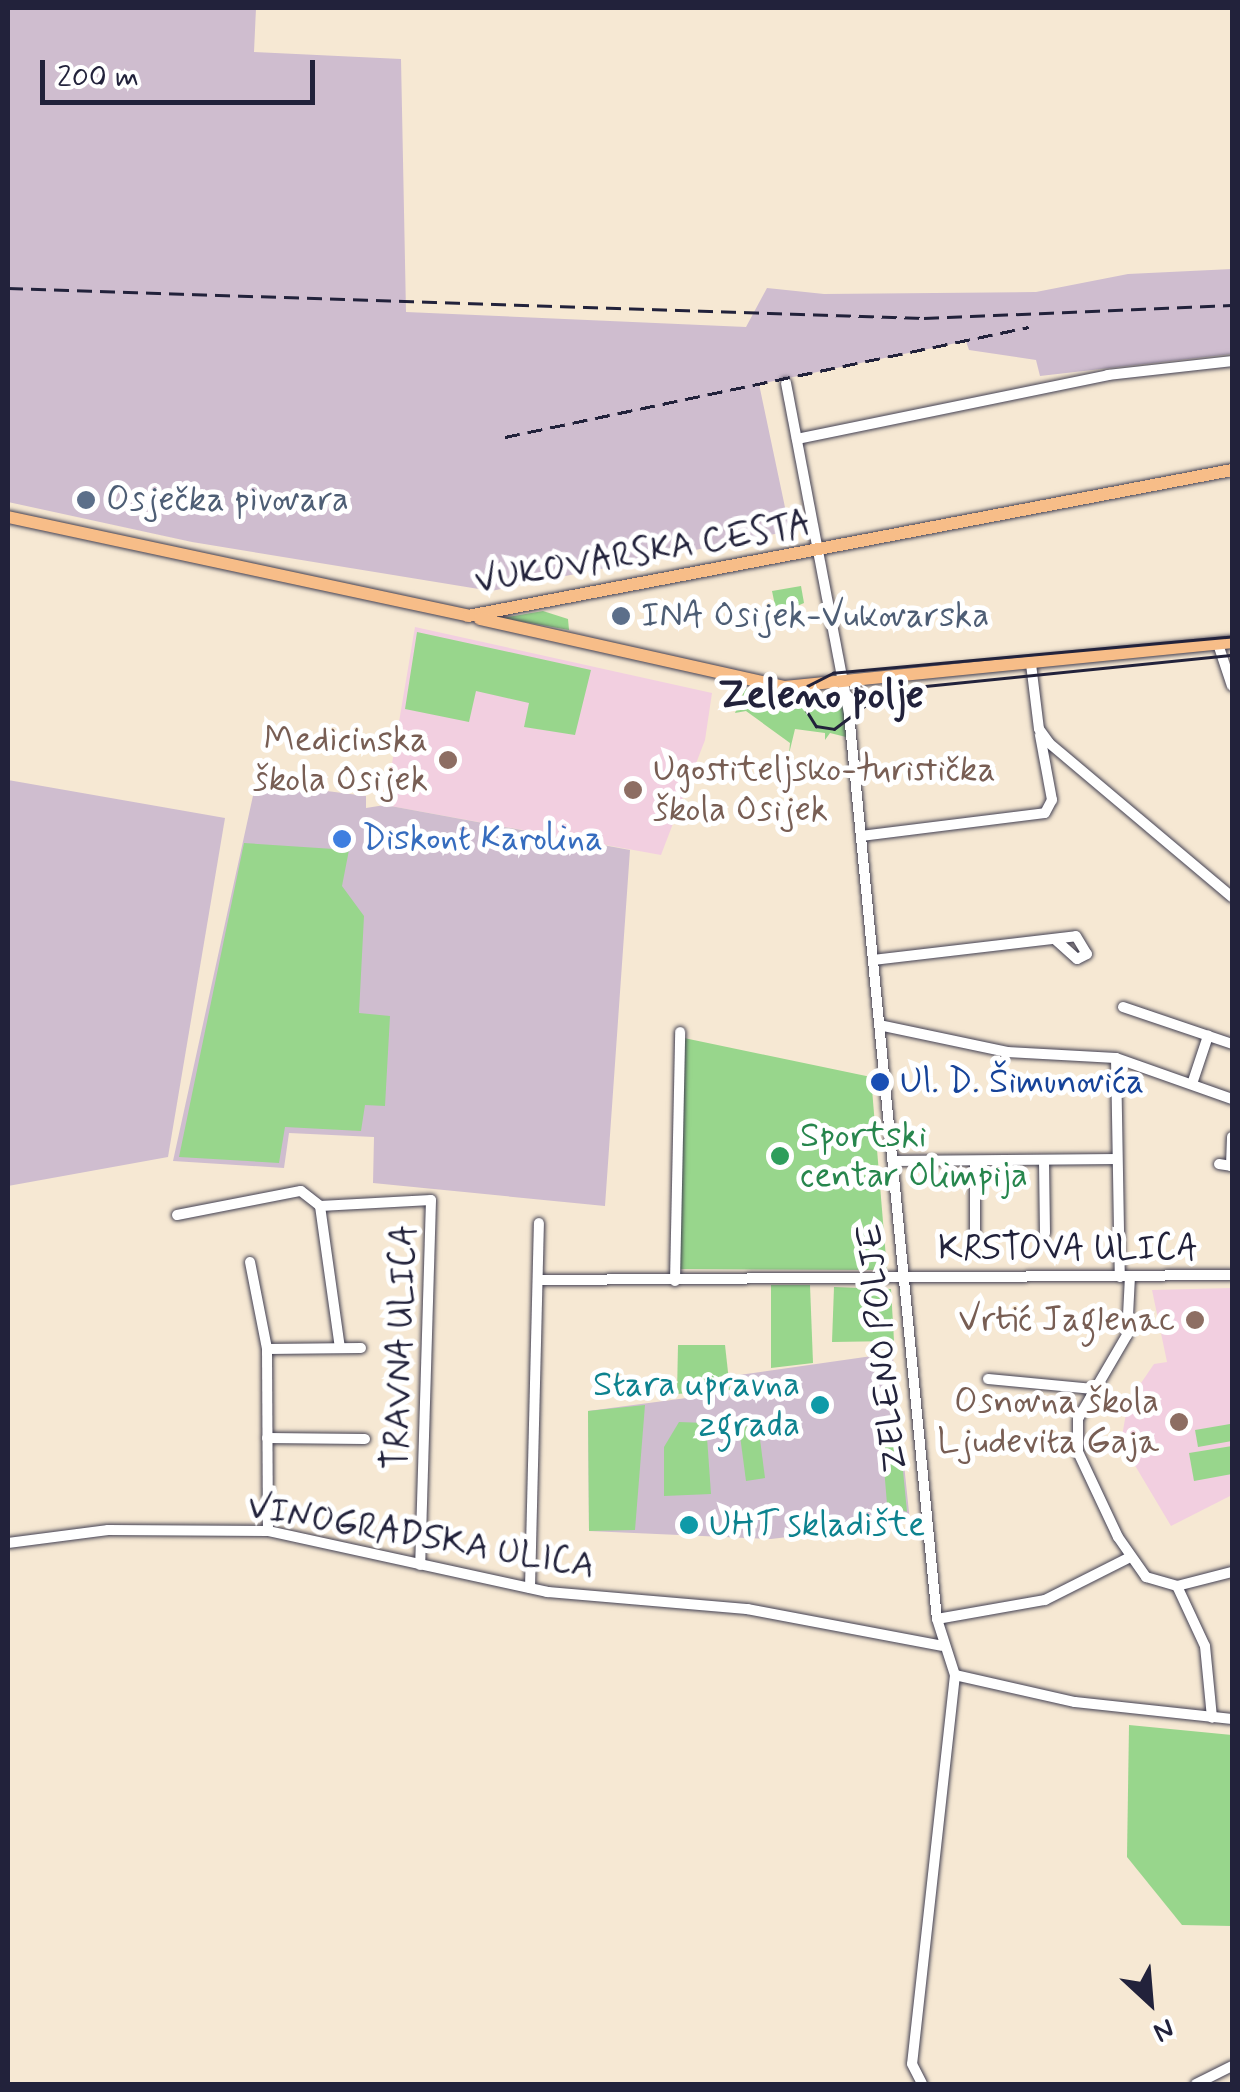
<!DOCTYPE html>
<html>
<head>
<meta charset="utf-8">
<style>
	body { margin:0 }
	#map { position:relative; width:1240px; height:2092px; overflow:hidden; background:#f6e8d3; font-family:Mynerve,sans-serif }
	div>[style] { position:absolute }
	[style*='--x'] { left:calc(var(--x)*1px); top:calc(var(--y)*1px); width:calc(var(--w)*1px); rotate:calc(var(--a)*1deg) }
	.built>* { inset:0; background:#f2cfe0 }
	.industrial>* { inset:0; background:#cfbdcf }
	.green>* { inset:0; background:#98d68c }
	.roads { filter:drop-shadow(0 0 2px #424052) drop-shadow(0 0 2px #424052) }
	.minor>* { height:10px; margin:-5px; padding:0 5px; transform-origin:5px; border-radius:5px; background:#fff }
	.major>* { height:12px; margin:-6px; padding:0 6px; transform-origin:6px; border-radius:6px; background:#f7bd88 }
	.tram>* { height:2.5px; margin:-1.25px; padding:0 1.25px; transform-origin:1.25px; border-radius:1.25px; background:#22223b }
	.rail>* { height:2.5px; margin-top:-1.25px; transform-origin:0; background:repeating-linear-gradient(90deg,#22223b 0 15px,transparent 0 23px) }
	.dots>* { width:28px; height:28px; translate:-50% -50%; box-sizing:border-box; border:5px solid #fff; border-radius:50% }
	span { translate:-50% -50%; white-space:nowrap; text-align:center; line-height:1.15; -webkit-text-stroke:10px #fff; paint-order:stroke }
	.service-label { font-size:35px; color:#4e5e75 }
	.left { translate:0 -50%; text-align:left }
	.street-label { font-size:35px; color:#22223b }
	.education-label { font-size:35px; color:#785e54 }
	.right { translate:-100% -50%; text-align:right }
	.shop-label { font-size:35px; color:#366cbe }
	.transit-label { font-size:35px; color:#164399 }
	.leisure-label { font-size:35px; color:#27864d }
	.culture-label { font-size:35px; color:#0d838f }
	.quarter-label { font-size:40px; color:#22223b; font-weight:700 }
	.frame { position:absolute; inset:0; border:10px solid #22223b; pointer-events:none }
	.north { position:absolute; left:1100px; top:1952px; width:100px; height:100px; -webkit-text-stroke:8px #fff; paint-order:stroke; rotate:154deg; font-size:28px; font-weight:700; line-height:40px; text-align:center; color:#22223b }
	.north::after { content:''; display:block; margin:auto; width:35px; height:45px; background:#22223b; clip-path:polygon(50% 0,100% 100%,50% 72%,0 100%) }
	.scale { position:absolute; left:40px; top:60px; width:275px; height:45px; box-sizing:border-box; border:5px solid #22223b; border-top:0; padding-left:12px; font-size:30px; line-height:35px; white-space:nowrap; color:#22223b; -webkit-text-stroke:8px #fff; paint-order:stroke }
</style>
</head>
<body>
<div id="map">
	<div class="built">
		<i style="clip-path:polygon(415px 627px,712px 693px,705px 740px,661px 855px,385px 805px)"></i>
		<i style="clip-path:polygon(1232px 1288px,1232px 1495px,1171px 1526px,1121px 1442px,1128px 1402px,1154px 1364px,1167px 1362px,1152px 1290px)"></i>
	</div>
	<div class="industrial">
		<i style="clip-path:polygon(8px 8px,256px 8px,254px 52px,401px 59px,406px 312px,746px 327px,767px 288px,824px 294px,1036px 292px,1128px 274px,1232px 269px,1232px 354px,1040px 376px,1036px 360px,969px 350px,966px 341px,759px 384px,790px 531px,491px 591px,192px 542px,8px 502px)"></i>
		<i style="clip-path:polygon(8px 780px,225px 818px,168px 1157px,8px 1186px)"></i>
		<i style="clip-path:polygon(256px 782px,366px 796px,366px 808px,385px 805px,630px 850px,605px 1206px,373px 1183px,374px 1137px,289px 1133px,284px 1168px,173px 1161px)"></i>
		<i style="clip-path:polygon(886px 1354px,893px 1358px,910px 1522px,771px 1539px,589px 1531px,588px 1411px,732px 1392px,732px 1376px)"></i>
	</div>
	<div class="green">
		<i style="clip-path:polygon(801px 586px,804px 603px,777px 615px,772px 591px)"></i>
		<i style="clip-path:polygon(543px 611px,568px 619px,569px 630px,502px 618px)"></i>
		<i style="clip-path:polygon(417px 632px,591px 670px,575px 735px,524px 727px,529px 703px,476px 691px,469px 722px,405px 709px)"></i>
		<i style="clip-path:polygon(745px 689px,836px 694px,843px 701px,846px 737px,830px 733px,825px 740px,825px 733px,795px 729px,789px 754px,790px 743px,746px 711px,735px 713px)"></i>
		<i style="clip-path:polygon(244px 843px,349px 850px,342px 886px,364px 916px,359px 1013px,390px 1016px,385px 1106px,365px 1105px,361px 1131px,285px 1127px,279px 1163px,179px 1157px)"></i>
		<i style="clip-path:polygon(684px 1038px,871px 1077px,887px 1270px,679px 1269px)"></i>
		<i style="clip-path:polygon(771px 1285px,810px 1285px,813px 1363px,771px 1368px)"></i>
		<i style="clip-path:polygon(834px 1287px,891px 1289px,894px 1341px,832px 1342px)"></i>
		<i style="clip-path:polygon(678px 1345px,725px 1345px,730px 1390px,677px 1394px)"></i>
		<i style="clip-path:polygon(645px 1405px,635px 1530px,589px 1531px,588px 1411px)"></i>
		<i style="clip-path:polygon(679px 1422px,706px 1423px,711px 1494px,664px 1496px,664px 1447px)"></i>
		<i style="clip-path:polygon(758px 1424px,765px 1478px,746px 1481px,739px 1428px)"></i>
		<i style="clip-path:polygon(1230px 1424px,1232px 1441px,1198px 1447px,1195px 1430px)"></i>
		<i style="clip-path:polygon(899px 1430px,907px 1512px,887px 1504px,881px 1431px)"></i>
		<i style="clip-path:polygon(1232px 1446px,1232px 1474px,1194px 1481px,1189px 1453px)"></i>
		<i style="clip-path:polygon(1129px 1725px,1232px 1735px,1232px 1926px,1182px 1925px,1127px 1857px)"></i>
	</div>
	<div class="roads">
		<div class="minor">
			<i style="--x:786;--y:383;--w:337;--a:79.2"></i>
			<i style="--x:849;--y:714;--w:909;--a:84.45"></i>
			<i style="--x:937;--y:1619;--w:59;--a:72.2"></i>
			<i style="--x:955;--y:1675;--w:391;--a:96.3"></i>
			<i style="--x:912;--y:2064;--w:22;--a:63"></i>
			<i style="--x:797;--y:439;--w:318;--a:-11.6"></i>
			<i style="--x:1108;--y:375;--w:125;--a:-6.4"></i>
			<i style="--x:1218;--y:644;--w:44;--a:71.6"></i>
			<i style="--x:1031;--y:664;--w:65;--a:83"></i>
			<i style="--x:1039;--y:729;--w:17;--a:54"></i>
			<i style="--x:1049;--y:743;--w:239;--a:40.1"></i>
			<i style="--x:861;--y:836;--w:185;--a:-7.1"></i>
			<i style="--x:1045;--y:813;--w:15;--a:-62"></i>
			<i style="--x:1052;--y:800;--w:66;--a:-100.5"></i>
			<i style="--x:873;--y:960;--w:204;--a:-6.7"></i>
			<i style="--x:1076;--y:936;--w:21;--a:59"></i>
			<i style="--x:1087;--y:954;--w:11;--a:153"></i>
			<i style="--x:1077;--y:959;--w:30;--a:-138"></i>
			<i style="--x:1123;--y:1007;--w:115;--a:18.7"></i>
			<i style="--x:879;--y:1025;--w:131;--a:11.9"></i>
			<i style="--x:1007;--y:1052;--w:109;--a:3.2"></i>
			<i style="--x:1116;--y:1058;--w:123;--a:19.5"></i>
			<i style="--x:1116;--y:1058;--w:219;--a:89"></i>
			<i style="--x:1192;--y:1084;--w:51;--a:-71.6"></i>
			<i style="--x:893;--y:1161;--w:224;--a:-0.5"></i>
			<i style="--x:975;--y:1161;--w:77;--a:90"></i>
			<i style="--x:1044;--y:1161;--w:72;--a:89.2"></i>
			<i style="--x:1219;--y:1164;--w:12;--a:9"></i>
			<i style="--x:1231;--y:1166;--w:29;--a:-88"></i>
			<i style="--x:320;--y:1206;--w:143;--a:82"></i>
			<i style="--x:177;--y:1215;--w:126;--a:-11"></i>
			<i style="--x:301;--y:1191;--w:24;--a:38"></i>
			<i style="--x:320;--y:1206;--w:111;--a:-3.1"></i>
			<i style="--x:431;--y:1200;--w:365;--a:91.7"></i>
			<i style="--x:250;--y:1262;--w:89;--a:78.9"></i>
			<i style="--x:267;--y:1349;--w:182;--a:89.7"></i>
			<i style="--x:1130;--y:1276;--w:59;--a:92.9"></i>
			<i style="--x:1127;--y:1335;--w:97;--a:120.3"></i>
			<i style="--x:1078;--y:1419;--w:33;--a:90"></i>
			<i style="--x:1078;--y:1452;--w:94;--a:64.8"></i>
			<i style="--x:1118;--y:1537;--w:49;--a:55"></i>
			<i style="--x:1146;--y:1577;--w:32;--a:16"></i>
			<i style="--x:1177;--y:1586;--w:57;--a:-14.3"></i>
			<i style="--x:538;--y:1280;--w:694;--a:-0.41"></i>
			<i style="--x:675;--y:1281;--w:249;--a:-88.8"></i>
			<i style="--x:267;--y:1349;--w:94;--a:-0.6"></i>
			<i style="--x:988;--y:1379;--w:106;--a:5.4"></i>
			<i style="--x:267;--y:1438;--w:98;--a:0.6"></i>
			<i style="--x:8;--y:1543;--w:101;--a:-7.4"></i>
			<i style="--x:108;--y:1530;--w:160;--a:0.4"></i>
			<i style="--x:268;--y:1531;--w:286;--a:12.3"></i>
			<i style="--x:547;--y:1592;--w:201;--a:4.9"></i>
			<i style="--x:747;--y:1609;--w:198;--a:10.7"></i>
			<i style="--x:1177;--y:1586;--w:66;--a:65"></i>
			<i style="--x:1205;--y:1646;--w:72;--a:84.4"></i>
			<i style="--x:530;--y:1588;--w:365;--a:-88.6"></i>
			<i style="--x:937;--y:1619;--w:110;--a:-10"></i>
			<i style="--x:1045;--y:1600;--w:95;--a:-26.8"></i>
			<i style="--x:955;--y:1675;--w:123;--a:12.7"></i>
			<i style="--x:1075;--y:1702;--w:158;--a:6.2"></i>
			<i style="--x:1196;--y:2084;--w:40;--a:-26.6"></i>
		</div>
		<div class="major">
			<i style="--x:8;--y:517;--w:471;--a:12.1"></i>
			<i style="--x:468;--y:616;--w:778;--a:-10.82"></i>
			<i style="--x:480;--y:619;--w:311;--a:12.6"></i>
			<i style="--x:783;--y:687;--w:451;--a:-5.7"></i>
		</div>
	</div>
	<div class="tram">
		<i style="--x:1232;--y:637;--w:400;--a:174.8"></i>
		<i style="--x:834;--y:673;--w:29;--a:153"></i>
		<i style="--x:808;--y:686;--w:20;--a:105"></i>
		<i style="--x:803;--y:705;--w:25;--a:58"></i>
		<i style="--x:816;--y:726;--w:18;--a:9"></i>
		<i style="--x:834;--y:729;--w:65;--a:-36.9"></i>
		<i style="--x:886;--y:690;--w:348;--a:-5.8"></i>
	</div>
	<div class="rail">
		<i style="--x:8;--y:288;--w:916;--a:1.88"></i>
		<i style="--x:924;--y:318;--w:308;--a:-2.4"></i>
		<i style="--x:505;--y:437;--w:535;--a:-11.86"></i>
	</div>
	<div class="dots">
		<i style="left:86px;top:500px;background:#5c6f8a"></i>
		<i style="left:621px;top:616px;background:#5c6f8a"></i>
		<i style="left:448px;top:760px;background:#8d6e63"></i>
		<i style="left:633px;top:790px;background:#8d6e63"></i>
		<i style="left:342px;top:839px;background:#3f7fe0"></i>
		<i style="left:880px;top:1082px;background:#1a4fb4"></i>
		<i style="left:780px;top:1156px;background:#2e9e5b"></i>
		<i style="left:1195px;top:1320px;background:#8d6e63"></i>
		<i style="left:820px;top:1405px;background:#0f9aa8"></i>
		<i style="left:1179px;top:1422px;background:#8d6e63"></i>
		<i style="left:689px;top:1525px;background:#0f9aa8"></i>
	</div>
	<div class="service-label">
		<span class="left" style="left:106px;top:500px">Osječka pivovara</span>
		<span class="left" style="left:641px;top:616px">INA Osijek-Vukovarska</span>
	</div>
	<div class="street-label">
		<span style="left:643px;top:553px;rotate:-10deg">VUKOVARSKA CESTA</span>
		<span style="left:1068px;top:1249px">KRSTOVA ULICA</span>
		<span style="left:401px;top:1347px;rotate:-88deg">TRAVNA ULICA</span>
		<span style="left:883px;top:1348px;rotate:-96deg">ZELENO POLJE</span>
		<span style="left:421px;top:1537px;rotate:10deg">VINOGRADSKA ULICA</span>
	</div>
	<div class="education-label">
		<span class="right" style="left:428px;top:760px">Medicinska<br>škola Osijek</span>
		<span class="left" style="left:653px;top:790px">Ugostiteljsko-turistička<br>škola Osijek</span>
		<span class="right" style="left:1175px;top:1320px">Vrtić Jaglenac</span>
		<span class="right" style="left:1159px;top:1422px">Osnovna škola<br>Ljudevita Gaja</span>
	</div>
	<div class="shop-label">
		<span class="left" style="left:362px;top:839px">Diskont Karolina</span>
	</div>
	<div class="transit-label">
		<span class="left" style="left:900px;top:1082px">Ul. D. Šimunovića</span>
	</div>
	<div class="leisure-label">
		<span class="left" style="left:800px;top:1156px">Sportski<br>centar Olimpija</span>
	</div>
	<div class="culture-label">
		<span class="right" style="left:800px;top:1405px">Stara upravna<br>zgrada</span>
		<span class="left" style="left:709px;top:1525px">UHT skladište</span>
	</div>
	<div class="quarter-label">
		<span style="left:821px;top:696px">Zeleno polje</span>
	</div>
	<div class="frame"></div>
	<div class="north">N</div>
	<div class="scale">200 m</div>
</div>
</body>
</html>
